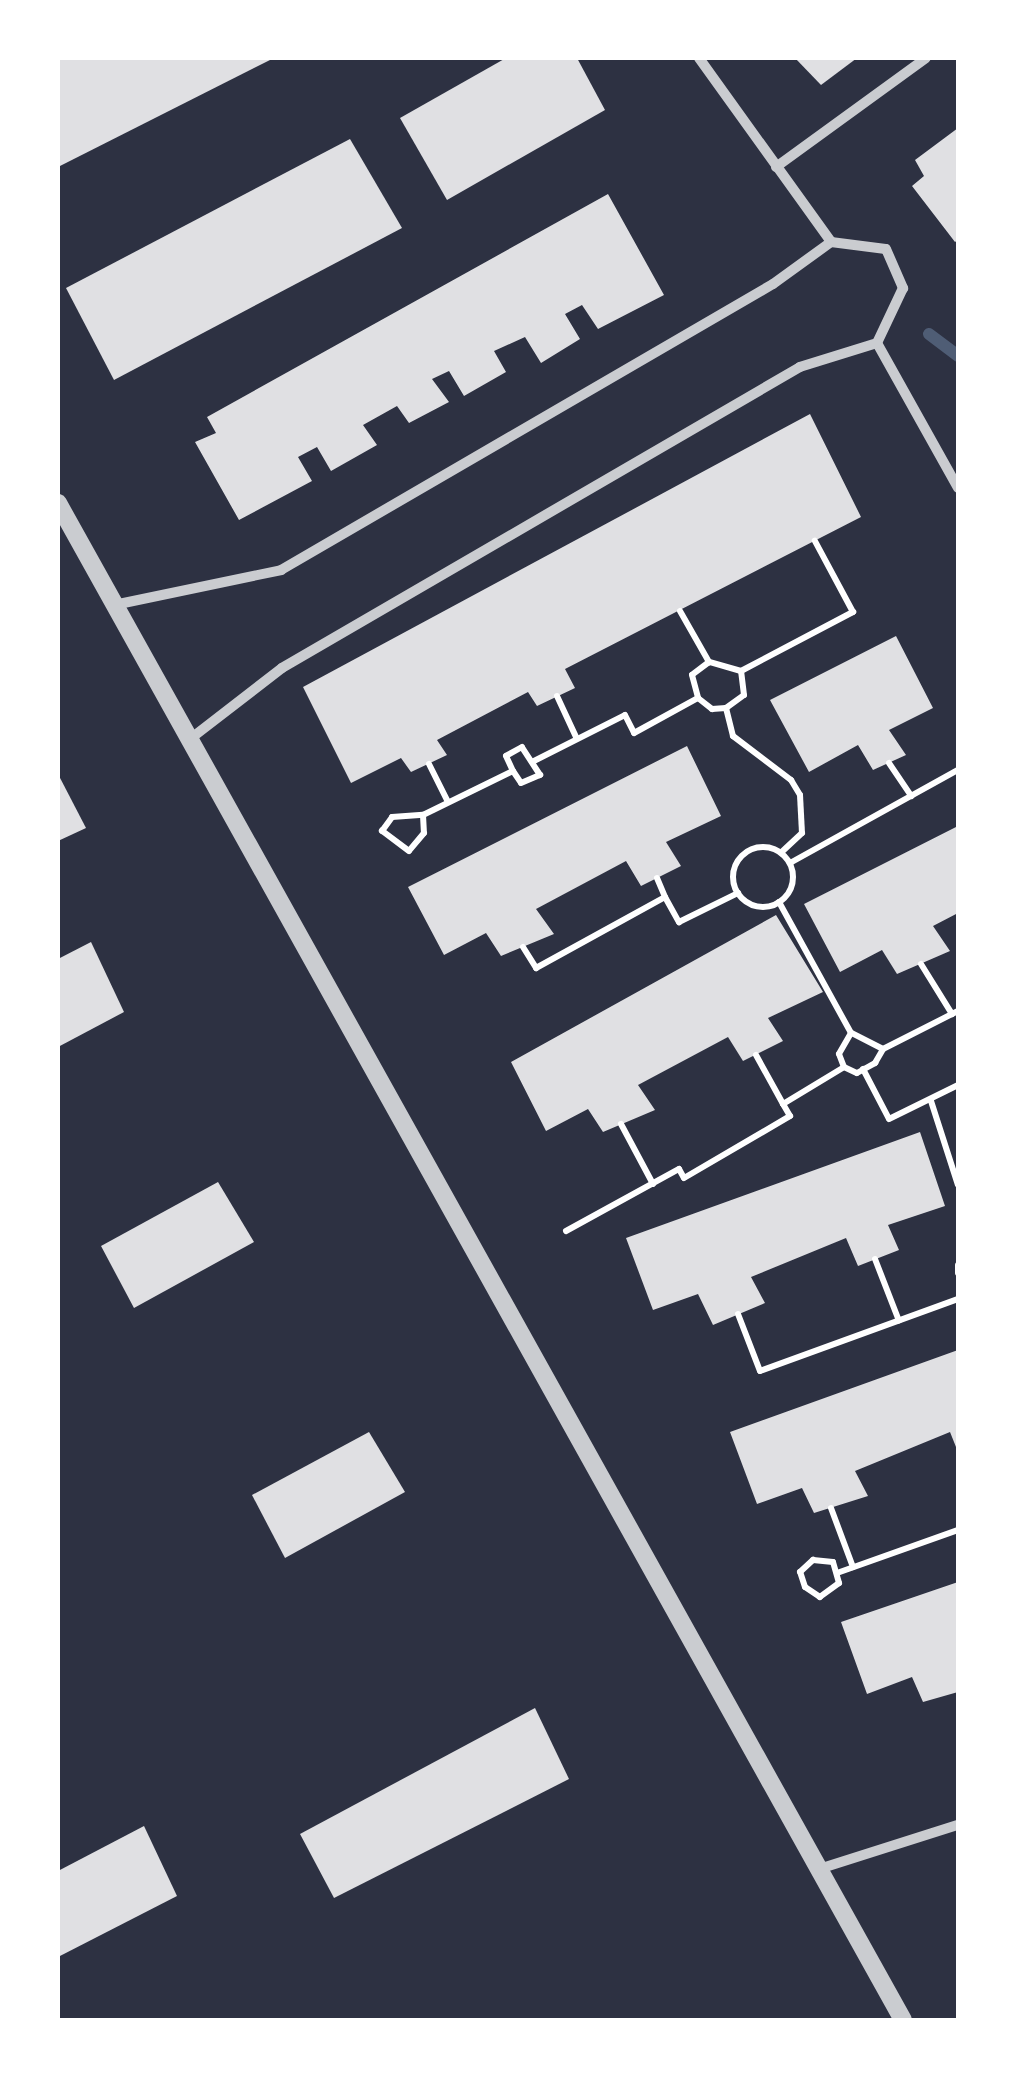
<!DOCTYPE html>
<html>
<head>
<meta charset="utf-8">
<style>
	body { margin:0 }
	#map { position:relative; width:1016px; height:2078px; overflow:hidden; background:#2d3142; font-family:"Fira Sans Condensed",sans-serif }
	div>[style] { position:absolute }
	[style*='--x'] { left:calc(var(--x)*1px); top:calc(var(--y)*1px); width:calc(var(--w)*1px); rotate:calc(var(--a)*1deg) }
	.stream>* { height:12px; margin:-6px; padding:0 6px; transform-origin:6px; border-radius:6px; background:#4f5d75 }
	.building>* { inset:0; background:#e0e0e3 }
	.path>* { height:6px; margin:-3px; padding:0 3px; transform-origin:3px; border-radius:3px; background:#fff }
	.path>.ring { margin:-3px; padding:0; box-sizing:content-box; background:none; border:6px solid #fff; border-radius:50% }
	.minor>* { height:10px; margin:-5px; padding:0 5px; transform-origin:5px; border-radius:5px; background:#caccd0 }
	.tertiary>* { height:18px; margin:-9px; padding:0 9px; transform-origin:9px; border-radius:9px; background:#caccd0 }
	span { translate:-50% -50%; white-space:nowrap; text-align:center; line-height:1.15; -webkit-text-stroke:8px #fff; paint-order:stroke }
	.frame { position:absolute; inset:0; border:60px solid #fff; pointer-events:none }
</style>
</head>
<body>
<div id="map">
	<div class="stream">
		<i style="--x:929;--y:334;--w:36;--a:37"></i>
	</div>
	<div class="building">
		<i style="clip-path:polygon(59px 58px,274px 58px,58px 167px)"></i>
		<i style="clip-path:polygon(506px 58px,577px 58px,605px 110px,447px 200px,400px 118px)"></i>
		<i style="clip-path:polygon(795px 58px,857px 58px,821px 85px)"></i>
		<i style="clip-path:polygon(958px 128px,958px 240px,955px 242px,912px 186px,924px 176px,915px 160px)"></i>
		<i style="clip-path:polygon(350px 139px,402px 228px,114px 380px,66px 288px)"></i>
		<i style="clip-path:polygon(608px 194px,664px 295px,598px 329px,582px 305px,565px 314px,580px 339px,541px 363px,525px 337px,494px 351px,506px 372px,464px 396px,449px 371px,432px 379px,449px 402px,409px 423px,397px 406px,363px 425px,377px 445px,331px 471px,317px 447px,298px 457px,312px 481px,239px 520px,195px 442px,216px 433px,207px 417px)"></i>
		<i style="clip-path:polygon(810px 414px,861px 517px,565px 669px,575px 688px,537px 706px,528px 692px,437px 740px,447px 755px,411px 772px,401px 758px,351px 783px,303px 687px)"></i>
		<i style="clip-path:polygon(896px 636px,933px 708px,889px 730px,906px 755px,873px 770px,858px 745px,809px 772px,770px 700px)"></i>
		<i style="clip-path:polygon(687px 746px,721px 816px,666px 842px,681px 866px,641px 886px,626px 861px,536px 909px,554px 934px,501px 956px,486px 933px,444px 955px,408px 887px)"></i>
		<i style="clip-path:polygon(58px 774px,86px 828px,58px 841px)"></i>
		<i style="clip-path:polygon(958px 826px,958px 913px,933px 926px,950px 951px,897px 974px,882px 950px,840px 972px,804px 904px)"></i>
		<i style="clip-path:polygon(776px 915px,823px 992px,768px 1018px,783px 1041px,743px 1061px,728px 1037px,638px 1085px,655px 1110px,603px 1132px,588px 1109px,546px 1131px,511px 1062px)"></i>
		<i style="clip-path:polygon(91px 942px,124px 1012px,58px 1047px,58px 959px)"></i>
		<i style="clip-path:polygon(920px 1132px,945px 1206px,888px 1225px,899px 1250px,858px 1266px,846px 1238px,751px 1277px,765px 1303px,713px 1325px,698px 1294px,653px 1310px,626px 1238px)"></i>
		<i style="clip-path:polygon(218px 1182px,254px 1242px,134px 1308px,101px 1246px)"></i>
		<i style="clip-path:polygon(958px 1350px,958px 1452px,950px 1432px,855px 1471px,868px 1496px,814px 1513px,802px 1488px,757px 1504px,730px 1432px)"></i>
		<i style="clip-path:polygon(369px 1432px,405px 1492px,285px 1558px,252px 1495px)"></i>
		<i style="clip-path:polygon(958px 1582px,958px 1692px,923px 1702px,912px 1677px,867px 1694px,841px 1622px)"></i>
		<i style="clip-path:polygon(535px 1708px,569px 1779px,334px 1898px,300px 1834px)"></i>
		<i style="clip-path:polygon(144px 1826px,177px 1896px,58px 1957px,58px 1871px)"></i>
	</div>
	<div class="path">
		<i style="--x:680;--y:611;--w:59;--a:60.4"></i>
		<i style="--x:741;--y:671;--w:127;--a:-27.8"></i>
		<i style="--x:853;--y:612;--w:81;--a:-118.2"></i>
		<i style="--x:557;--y:696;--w:47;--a:65.1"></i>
		<i style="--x:726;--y:708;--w:29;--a:76"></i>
		<i style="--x:733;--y:736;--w:73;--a:37.2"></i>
		<i style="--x:791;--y:780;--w:17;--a:59"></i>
		<i style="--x:800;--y:795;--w:38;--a:87"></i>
		<i style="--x:802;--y:833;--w:26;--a:137"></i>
		<i style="--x:532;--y:762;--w:104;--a:-26.8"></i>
		<i style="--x:625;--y:715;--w:20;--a:63"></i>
		<i style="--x:634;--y:733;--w:73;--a:-28.7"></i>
		<i style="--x:698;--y:698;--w:18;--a:38"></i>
		<i style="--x:712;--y:709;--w:14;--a:-4"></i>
		<i style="--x:726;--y:708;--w:22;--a:-36"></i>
		<i style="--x:744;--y:695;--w:24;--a:-97"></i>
		<i style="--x:741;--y:671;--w:33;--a:-164"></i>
		<i style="--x:709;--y:662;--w:21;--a:143"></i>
		<i style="--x:692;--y:675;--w:24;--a:75"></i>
		<i style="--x:889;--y:763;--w:40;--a:56"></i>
		<i style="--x:429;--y:764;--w:42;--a:63.4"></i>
		<i style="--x:423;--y:815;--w:18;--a:87"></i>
		<i style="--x:424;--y:833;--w:23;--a:130"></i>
		<i style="--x:409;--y:851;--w:34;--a:-143"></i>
		<i style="--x:382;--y:831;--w:17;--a:-54"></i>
		<i style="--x:392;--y:817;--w:31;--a:-4"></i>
		<i style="--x:423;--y:815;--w:100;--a:-26.1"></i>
		<i style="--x:513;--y:771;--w:14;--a:56"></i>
		<i style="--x:521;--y:783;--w:21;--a:-23"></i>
		<i style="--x:540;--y:775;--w:33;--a:-123"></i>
		<i style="--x:522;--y:747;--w:18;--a:151"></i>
		<i style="--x:506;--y:756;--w:17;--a:65"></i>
		<i class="ring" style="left:733px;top:847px;width:54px;height:54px"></i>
		<i style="--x:790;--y:863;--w:192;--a:-29"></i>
		<i style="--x:657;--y:878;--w:21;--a:67"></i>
		<i style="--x:779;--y:902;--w:149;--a:61.2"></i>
		<i style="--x:523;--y:947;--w:25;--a:58"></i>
		<i style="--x:536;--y:968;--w:147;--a:-28.8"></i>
		<i style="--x:665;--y:897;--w:29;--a:61"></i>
		<i style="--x:679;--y:922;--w:66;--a:-26.2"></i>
		<i style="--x:921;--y:964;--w:59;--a:58.2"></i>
		<i style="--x:883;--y:1049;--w:36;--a:-153"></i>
		<i style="--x:851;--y:1033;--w:24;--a:120"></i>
		<i style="--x:839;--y:1054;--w:14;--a:69"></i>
		<i style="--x:844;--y:1067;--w:14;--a:25"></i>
		<i style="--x:857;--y:1073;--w:21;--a:-29"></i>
		<i style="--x:875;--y:1063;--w:16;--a:-60"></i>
		<i style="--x:883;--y:1049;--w:84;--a:-26.9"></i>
		<i style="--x:756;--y:1055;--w:56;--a:61.1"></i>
		<i style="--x:863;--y:1069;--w:56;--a:62.5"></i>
		<i style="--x:889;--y:1119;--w:77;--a:-26.2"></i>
		<i style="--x:931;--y:1101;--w:88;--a:72.2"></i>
		<i style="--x:621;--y:1124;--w:68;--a:61.9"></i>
		<i style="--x:566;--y:1231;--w:129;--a:-28.8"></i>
		<i style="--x:679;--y:1169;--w:10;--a:61"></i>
		<i style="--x:684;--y:1178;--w:123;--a:-30.3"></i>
		<i style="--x:790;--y:1116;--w:14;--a:-120"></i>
		<i style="--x:783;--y:1104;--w:71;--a:-31.2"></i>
		<i style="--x:875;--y:1259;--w:66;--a:68.8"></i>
		<i style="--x:958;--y:1265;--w:8;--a:90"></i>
		<i style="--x:738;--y:1314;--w:61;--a:68.9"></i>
		<i style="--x:760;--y:1371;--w:211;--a:-20"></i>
		<i style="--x:831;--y:1508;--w:63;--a:69.6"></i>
		<i style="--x:813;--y:1560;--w:20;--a:6"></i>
		<i style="--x:833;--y:1562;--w:22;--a:74"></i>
		<i style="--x:839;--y:1583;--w:24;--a:144"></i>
		<i style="--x:820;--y:1597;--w:18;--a:-146"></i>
		<i style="--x:805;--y:1587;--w:16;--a:-108"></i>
		<i style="--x:800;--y:1572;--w:18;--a:-43"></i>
		<i style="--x:837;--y:1573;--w:128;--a:-19.6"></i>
	</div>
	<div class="minor">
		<i style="--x:699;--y:58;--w:226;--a:54.3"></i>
		<i style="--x:776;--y:167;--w:185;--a:-36"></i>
		<i style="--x:877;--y:343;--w:166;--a:60.8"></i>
		<i style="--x:114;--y:605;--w:171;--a:-11.8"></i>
		<i style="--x:281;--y:570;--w:569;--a:-30.17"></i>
		<i style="--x:773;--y:284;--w:72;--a:-35.9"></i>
		<i style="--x:831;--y:242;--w:55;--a:7.3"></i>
		<i style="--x:886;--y:249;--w:43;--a:66.4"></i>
		<i style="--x:903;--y:288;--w:61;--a:115.3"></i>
		<i style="--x:877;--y:343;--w:81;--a:162.7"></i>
		<i style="--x:800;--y:367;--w:599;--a:149.84"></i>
		<i style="--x:282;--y:668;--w:118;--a:142.3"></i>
		<i style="--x:819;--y:1869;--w:146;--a:-17.6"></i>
	</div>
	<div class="tertiary">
		<i style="--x:58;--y:503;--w:1736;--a:60.88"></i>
	</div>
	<div class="frame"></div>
</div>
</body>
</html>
